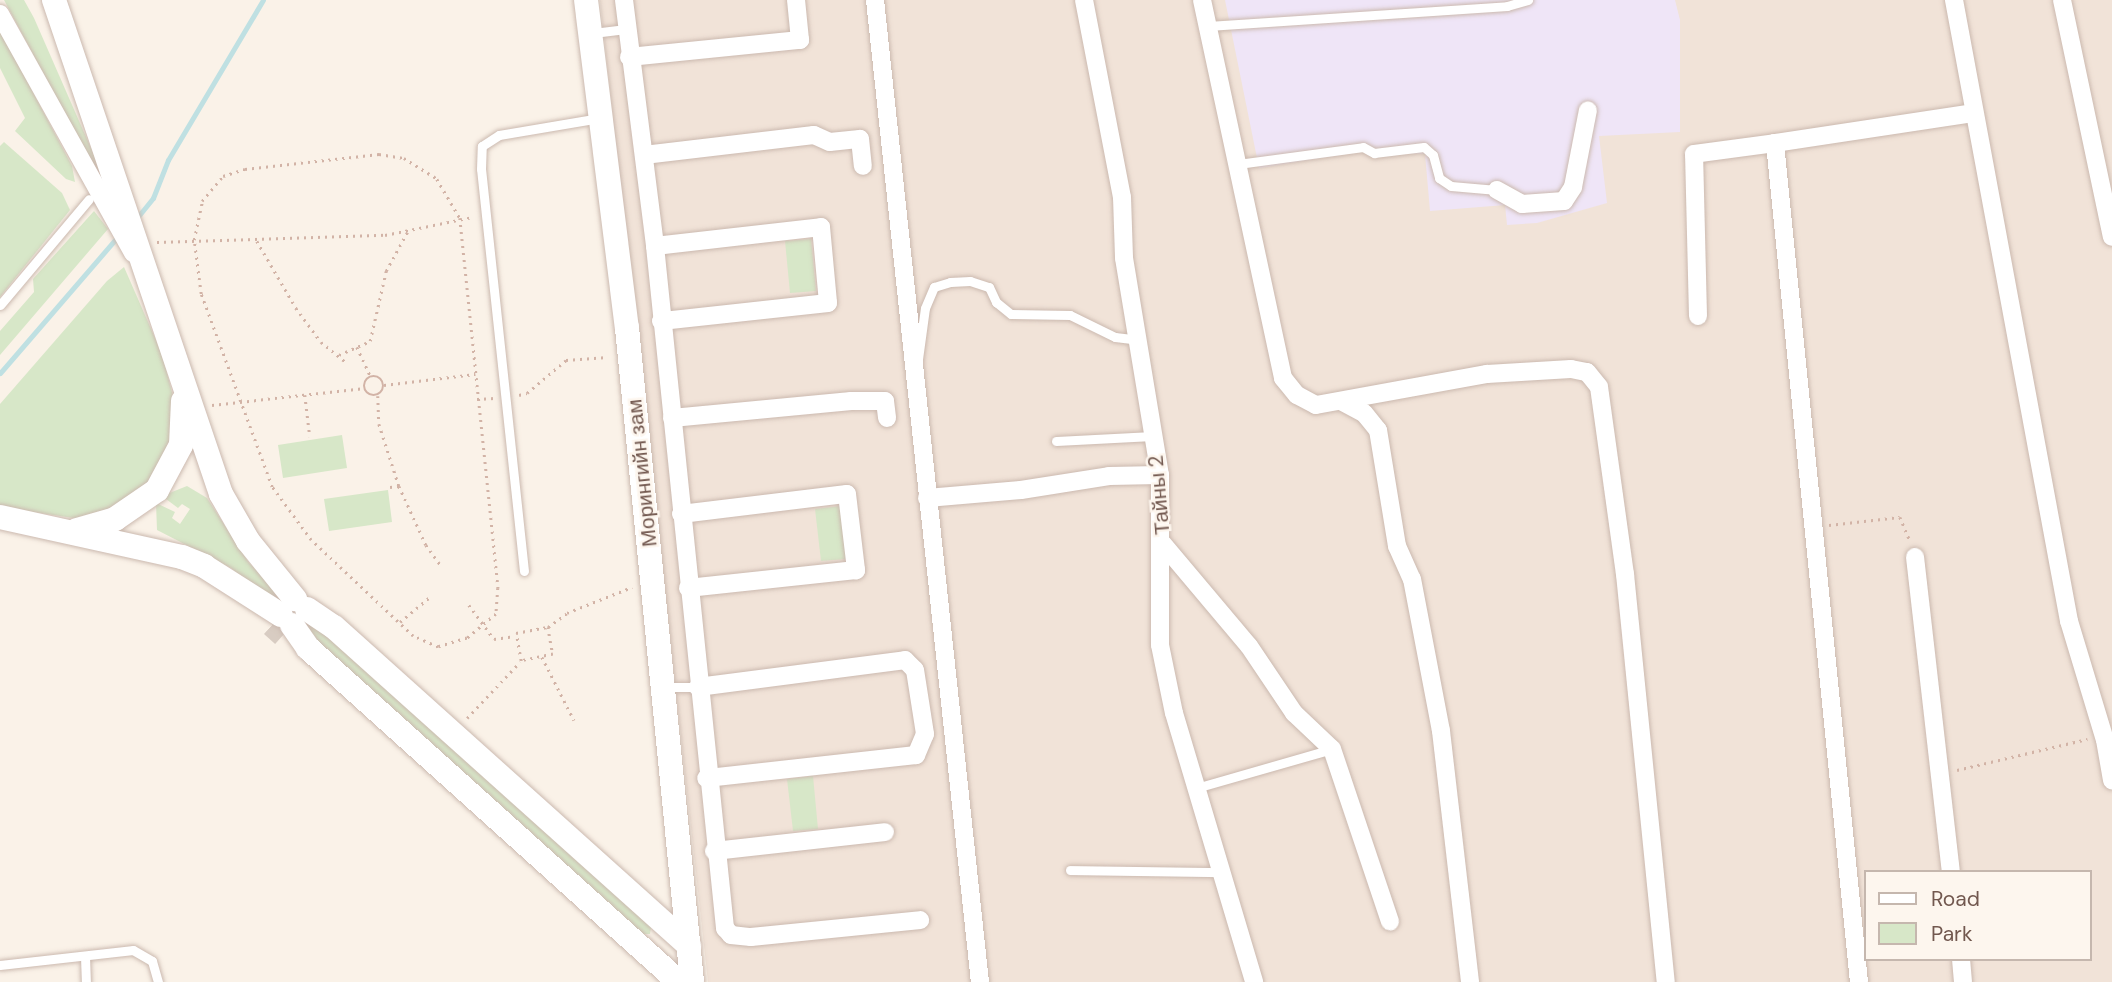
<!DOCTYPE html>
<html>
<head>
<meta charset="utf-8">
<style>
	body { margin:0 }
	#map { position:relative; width:2112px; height:982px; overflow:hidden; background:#faf2e8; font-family:"DM Sans",sans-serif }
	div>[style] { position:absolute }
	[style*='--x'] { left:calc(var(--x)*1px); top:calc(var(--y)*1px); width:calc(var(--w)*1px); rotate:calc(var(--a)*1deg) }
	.residential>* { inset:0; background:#f1e3d8 }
	.education>* { inset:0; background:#efe5f7 }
	.green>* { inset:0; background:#d7e7c8 }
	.stream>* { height:5px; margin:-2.5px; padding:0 2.5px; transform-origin:2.5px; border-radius:2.5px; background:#bfe0e2 }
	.secondary-tunnel>* { height:24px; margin-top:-12px; transform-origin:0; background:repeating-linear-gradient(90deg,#d8ccc2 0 24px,transparent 0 36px) }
	.path>* { height:2.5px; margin-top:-1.25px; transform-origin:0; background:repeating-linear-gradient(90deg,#d2b3a6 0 2px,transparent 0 7px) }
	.path>.ring { margin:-1.25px; padding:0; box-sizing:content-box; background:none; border:2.5px solid #d2b3a6; border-radius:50% }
	.roads { filter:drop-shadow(0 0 2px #cbb9af) drop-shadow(0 0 2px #cbb9af) }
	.lane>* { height:9px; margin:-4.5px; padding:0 4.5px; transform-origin:4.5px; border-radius:4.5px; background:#fff }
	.street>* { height:18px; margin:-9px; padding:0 9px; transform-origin:9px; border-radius:9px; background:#fff }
	.secondary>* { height:24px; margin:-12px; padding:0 12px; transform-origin:12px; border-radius:12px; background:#fff }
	span { translate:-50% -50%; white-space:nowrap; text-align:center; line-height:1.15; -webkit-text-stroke:5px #fdf6ee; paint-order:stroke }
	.street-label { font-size:21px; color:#72584f }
	.legend { position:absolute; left:1864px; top:870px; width:228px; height:91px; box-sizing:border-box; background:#fdf6ee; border:2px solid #c5b7ae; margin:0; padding:9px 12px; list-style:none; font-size:21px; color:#72584f }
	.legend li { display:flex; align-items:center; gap:14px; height:35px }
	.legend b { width:35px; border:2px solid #c5b7ae }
</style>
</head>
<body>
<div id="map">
	<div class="residential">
		<i style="clip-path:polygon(evenodd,600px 0,2112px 0,2112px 982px,708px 982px,600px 0,1865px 872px,2089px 872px,2089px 959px,1865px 959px,1865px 872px)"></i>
	</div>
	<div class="education">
		<i style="clip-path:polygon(1225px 0,1675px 0,1680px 20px,1680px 132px,1599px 136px,1607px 203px,1537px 223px,1507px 225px,1505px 205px,1430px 211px,1425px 154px,1359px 152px,1259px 168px)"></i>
	</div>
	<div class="green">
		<i style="clip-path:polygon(4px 0,24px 0,34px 18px,104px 178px,100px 180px,93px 166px)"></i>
		<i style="clip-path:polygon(0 30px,72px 166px,75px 182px,66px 179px,15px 131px,25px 118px,0 68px)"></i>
		<i style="clip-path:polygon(4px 142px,62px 193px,70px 210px,0 297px,0 146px)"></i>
		<i style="clip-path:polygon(94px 211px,108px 229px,0 355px,0 331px,34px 292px,33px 279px)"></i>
		<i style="clip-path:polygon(811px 239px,816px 291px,790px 293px,785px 241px)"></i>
		<i style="clip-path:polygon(124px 267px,162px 354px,174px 400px,175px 423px,166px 460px,133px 500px,80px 519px,0 507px,0 404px,107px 281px)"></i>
		<i style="clip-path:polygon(342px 435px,347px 468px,283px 478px,278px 445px)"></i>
		<i style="clip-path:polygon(187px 486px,207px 498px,249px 563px,282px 595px,282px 610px,231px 568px,157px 530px,156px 503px,175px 512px,172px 518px,180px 524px,190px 509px,182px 504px,178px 508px,162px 496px)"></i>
		<i style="clip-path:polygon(388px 490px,392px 522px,329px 531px,324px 499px)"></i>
		<i style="clip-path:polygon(841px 506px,846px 559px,821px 561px,815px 509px)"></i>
		<i style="clip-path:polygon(305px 615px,651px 927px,650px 934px,642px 934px,296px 624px)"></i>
		<i style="clip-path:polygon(813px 776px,818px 829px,793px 831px,787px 779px)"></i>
	</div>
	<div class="stream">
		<i style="--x:136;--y:219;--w:27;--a:-51"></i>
		<i style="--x:153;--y:198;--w:41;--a:-68.5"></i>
		<i style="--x:168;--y:160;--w:186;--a:-59.3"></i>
		<i style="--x:0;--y:373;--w:182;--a:-49.2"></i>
	</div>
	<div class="secondary-tunnel">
		<i style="--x:272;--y:625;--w:15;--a:42"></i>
	</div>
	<div class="path">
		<i style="--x:379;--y:154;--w:25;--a:9"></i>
		<i style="--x:404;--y:158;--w:39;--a:32"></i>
		<i style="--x:437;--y:179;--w:45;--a:59.5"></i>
		<i style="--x:460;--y:218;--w:372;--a:84.1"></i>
		<i style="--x:498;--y:588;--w:26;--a:94"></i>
		<i style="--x:496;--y:614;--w:38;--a:140"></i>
		<i style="--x:467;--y:638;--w:30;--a:163"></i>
		<i style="--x:438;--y:647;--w:27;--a:-156"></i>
		<i style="--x:413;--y:636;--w:140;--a:-136.7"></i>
		<i style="--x:311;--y:540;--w:66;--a:-126.3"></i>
		<i style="--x:272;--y:487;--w:206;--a:-110.2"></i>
		<i style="--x:201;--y:294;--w:54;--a:-97.4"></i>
		<i style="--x:194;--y:240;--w:40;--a:-78"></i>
		<i style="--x:202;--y:201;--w:33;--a:-50"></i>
		<i style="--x:223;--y:176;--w:23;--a:-18"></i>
		<i style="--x:245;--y:169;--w:135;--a:-6.4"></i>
		<i style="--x:257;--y:241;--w:78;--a:59.8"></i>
		<i style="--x:296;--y:308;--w:42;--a:53.7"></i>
		<i style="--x:321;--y:342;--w:32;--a:39"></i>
		<i style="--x:157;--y:242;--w:228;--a:-1.8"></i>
		<i style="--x:385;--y:235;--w:90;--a:-11.6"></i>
		<i style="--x:357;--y:347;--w:33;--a:65"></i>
		<i style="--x:339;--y:355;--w:34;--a:-24"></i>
		<i style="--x:370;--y:341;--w:72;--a:-77.1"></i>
		<i style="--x:386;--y:271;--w:48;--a:-61.3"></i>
		<i class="ring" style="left:364px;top:376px;width:17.5px;height:17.5px"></i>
		<i style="--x:384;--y:385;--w:92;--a:-6.9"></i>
		<i style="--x:305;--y:395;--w:42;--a:83.2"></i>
		<i style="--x:519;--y:395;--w:8;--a:-14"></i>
		<i style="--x:527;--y:393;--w:51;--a:-40.2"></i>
		<i style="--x:566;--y:360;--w:42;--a:-4.1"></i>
		<i style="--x:378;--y:396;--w:28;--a:88"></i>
		<i style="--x:379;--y:424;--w:65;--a:72.1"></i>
		<i style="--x:399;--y:486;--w:65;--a:65.4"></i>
		<i style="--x:426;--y:545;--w:26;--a:54"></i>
		<i style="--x:477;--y:399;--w:18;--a:-3"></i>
		<i style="--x:212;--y:405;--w:154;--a:-6.3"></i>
		<i style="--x:390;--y:487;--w:9;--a:-6"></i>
		<i style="--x:1829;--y:525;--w:71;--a:-6.4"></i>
		<i style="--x:1900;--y:517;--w:25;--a:67"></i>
		<i style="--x:469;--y:605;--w:42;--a:53.7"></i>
		<i style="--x:494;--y:639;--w:21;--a:-8"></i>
		<i style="--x:400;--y:622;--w:40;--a:-40"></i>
		<i style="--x:548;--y:627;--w:27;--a:80"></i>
		<i style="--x:553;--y:654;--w:33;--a:168"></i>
		<i style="--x:521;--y:661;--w:28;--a:-100"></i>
		<i style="--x:516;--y:633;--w:33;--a:-11"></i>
		<i style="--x:548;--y:627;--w:24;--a:-36"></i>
		<i style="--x:567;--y:613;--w:70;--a:-21.8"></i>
		<i style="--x:542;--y:657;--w:71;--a:63.1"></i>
		<i style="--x:467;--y:718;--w:77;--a:-46.6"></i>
		<i style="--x:1957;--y:770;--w:134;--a:-13.4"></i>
	</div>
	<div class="roads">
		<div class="lane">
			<i style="--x:1208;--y:26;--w:300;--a:-3.8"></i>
			<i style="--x:1507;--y:6;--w:22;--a:-16"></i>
			<i style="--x:593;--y:33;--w:33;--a:-7"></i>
			<i style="--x:1238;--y:164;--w:126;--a:-7.7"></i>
			<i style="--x:1363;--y:147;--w:13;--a:29"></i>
			<i style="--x:1374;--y:153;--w:50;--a:-6.8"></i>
			<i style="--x:1424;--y:147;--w:12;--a:42"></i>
			<i style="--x:1433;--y:155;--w:24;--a:75"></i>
			<i style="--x:1439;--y:178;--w:14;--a:34"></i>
			<i style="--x:1451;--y:186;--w:46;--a:5"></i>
			<i style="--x:0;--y:305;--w:138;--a:-50"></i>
			<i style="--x:918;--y:359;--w:51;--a:-82.2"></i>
			<i style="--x:925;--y:308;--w:23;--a:-67"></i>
			<i style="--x:934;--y:287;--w:17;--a:-17"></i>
			<i style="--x:950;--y:282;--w:20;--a:-3"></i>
			<i style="--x:970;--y:281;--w:20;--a:18"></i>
			<i style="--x:989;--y:287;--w:17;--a:65"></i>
			<i style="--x:996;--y:302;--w:19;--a:39"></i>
			<i style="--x:1011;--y:314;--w:59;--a:1"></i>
			<i style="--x:1070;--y:315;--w:50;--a:26.1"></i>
			<i style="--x:1115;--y:337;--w:23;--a:7"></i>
			<i style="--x:1056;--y:441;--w:97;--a:-3"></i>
			<i style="--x:524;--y:571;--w:404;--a:-96.1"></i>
			<i style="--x:481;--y:169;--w:23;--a:-88"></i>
			<i style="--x:482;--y:146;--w:20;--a:-33"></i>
			<i style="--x:499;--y:135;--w:102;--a:-9.6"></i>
			<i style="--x:665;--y:687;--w:33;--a:0"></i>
			<i style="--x:1196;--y:788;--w:141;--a:-16"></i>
			<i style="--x:1070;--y:870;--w:151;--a:0.8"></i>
			<i style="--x:85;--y:956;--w:26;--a:88"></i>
			<i style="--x:0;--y:965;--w:134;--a:-6.4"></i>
			<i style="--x:133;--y:950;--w:22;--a:30"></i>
			<i style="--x:152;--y:961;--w:22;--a:74"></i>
		</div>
		<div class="street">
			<i style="--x:624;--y:0;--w:248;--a:82.8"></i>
			<i style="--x:655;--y:246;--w:686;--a:84.14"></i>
			<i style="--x:725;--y:928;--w:9;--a:49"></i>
			<i style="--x:731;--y:935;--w:20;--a:6"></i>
			<i style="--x:751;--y:937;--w:170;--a:-5.7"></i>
			<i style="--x:875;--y:0;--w:988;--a:83.9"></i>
			<i style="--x:1084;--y:0;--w:201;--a:79.1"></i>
			<i style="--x:1122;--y:197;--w:61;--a:88.1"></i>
			<i style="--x:1124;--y:258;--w:220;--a:80.6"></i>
			<i style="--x:1160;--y:475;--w:170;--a:90"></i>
			<i style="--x:1160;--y:645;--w:69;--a:78.4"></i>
			<i style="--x:1174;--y:713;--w:281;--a:73.4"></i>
			<i style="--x:1202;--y:0;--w:387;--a:77.9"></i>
			<i style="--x:1283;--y:378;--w:22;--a:51"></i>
			<i style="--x:1297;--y:395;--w:21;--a:28"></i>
			<i style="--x:1316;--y:405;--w:174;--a:-10.3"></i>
			<i style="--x:1487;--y:374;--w:84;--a:-3.4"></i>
			<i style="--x:1571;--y:369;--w:16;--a:11"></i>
			<i style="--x:1587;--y:372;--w:19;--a:51"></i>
			<i style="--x:1599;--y:387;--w:189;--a:82.1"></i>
			<i style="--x:1625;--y:574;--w:410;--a:84.3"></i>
			<i style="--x:1954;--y:0;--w:632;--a:79.51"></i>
			<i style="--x:2069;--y:621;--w:124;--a:73.2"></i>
			<i style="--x:2105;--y:740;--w:41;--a:80.1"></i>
			<i style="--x:2062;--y:0;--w:242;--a:78.1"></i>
			<i style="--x:0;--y:14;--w:274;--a:60.9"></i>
			<i style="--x:629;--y:57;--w:172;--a:-5.7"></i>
			<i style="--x:800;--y:40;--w:40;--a:-95.7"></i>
			<i style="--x:644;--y:155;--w:171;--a:-6.7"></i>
			<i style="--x:814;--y:135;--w:17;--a:24"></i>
			<i style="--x:830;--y:142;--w:30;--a:-6"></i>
			<i style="--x:860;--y:139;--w:27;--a:84"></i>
			<i style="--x:1497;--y:190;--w:29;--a:29"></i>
			<i style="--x:1522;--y:204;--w:42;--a:-4.1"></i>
			<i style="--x:1564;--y:201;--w:17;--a:-57"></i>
			<i style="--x:1573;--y:187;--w:78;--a:-79"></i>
			<i style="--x:655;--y:246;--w:167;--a:-6.5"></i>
			<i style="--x:821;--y:227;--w:76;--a:84.7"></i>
			<i style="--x:828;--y:303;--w:168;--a:173.8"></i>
			<i style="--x:1698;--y:316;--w:162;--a:-91.4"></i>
			<i style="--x:1694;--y:154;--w:82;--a:-7.7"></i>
			<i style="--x:1341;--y:401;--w:26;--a:28"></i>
			<i style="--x:1364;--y:413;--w:22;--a:51"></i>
			<i style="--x:1378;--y:430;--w:118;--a:80.7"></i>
			<i style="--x:1397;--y:546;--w:36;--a:66"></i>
			<i style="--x:1412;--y:579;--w:155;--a:79.2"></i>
			<i style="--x:1441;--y:731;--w:253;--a:83.4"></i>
			<i style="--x:672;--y:418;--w:180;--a:-5.4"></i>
			<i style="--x:851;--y:401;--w:34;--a:0"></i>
			<i style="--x:885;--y:401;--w:17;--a:83"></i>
			<i style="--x:927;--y:498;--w:94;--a:-4.9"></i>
			<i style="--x:1021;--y:490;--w:89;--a:-9"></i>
			<i style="--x:1109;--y:476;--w:51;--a:-1.1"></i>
			<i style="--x:681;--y:514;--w:167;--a:-6.9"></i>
			<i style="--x:847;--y:494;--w:77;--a:83.2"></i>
			<i style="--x:856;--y:570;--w:169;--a:173.9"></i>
			<i style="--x:1163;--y:544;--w:133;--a:49.9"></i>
			<i style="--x:1249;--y:646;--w:81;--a:56.1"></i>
			<i style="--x:1294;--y:713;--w:52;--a:43.5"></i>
			<i style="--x:1332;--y:749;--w:182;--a:71.4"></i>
			<i style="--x:1915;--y:557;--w:317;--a:83.5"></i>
			<i style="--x:698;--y:687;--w:209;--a:-7.4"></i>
			<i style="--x:905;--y:660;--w:14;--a:45"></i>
			<i style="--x:915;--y:670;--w:65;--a:81.1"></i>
			<i style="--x:925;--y:734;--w:23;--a:113"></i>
			<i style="--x:916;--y:755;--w:211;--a:173.7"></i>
			<i style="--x:714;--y:851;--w:172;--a:-6.3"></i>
			<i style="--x:1961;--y:959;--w:23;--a:85"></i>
			<i style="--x:1859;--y:982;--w:843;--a:-95.72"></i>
			<i style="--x:1775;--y:143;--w:201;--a:-8.6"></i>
		</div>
		<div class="secondary">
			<i style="--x:54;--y:0;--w:521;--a:71.32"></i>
			<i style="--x:221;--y:494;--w:54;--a:60.1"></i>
			<i style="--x:248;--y:541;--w:75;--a:51"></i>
			<i style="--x:586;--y:0;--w:331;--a:82.9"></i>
			<i style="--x:627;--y:328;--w:657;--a:84.32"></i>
			<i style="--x:0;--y:517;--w:186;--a:12.4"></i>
			<i style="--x:182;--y:557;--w:24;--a:22"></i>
			<i style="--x:204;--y:566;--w:91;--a:32.5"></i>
			<i style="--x:77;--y:530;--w:40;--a:-16"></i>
			<i style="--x:115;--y:519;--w:51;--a:-34.6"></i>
			<i style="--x:157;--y:490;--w:51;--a:-61.9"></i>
			<i style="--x:181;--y:445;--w:44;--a:-87.4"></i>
			<i style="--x:307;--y:609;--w:32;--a:34"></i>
			<i style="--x:334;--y:627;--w:477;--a:41.9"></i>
			<i style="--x:292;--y:625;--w:28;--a:55"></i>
			<i style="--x:308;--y:648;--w:499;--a:42"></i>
		</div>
	</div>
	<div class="street-label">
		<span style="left:642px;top:473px;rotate:-96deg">Морингийн зам</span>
		<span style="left:1159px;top:495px;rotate:-95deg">Тайны 2</span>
	</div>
	<ul class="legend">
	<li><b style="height:9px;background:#fff"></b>Road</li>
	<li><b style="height:19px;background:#d7e7c8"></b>Park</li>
	</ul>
</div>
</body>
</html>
